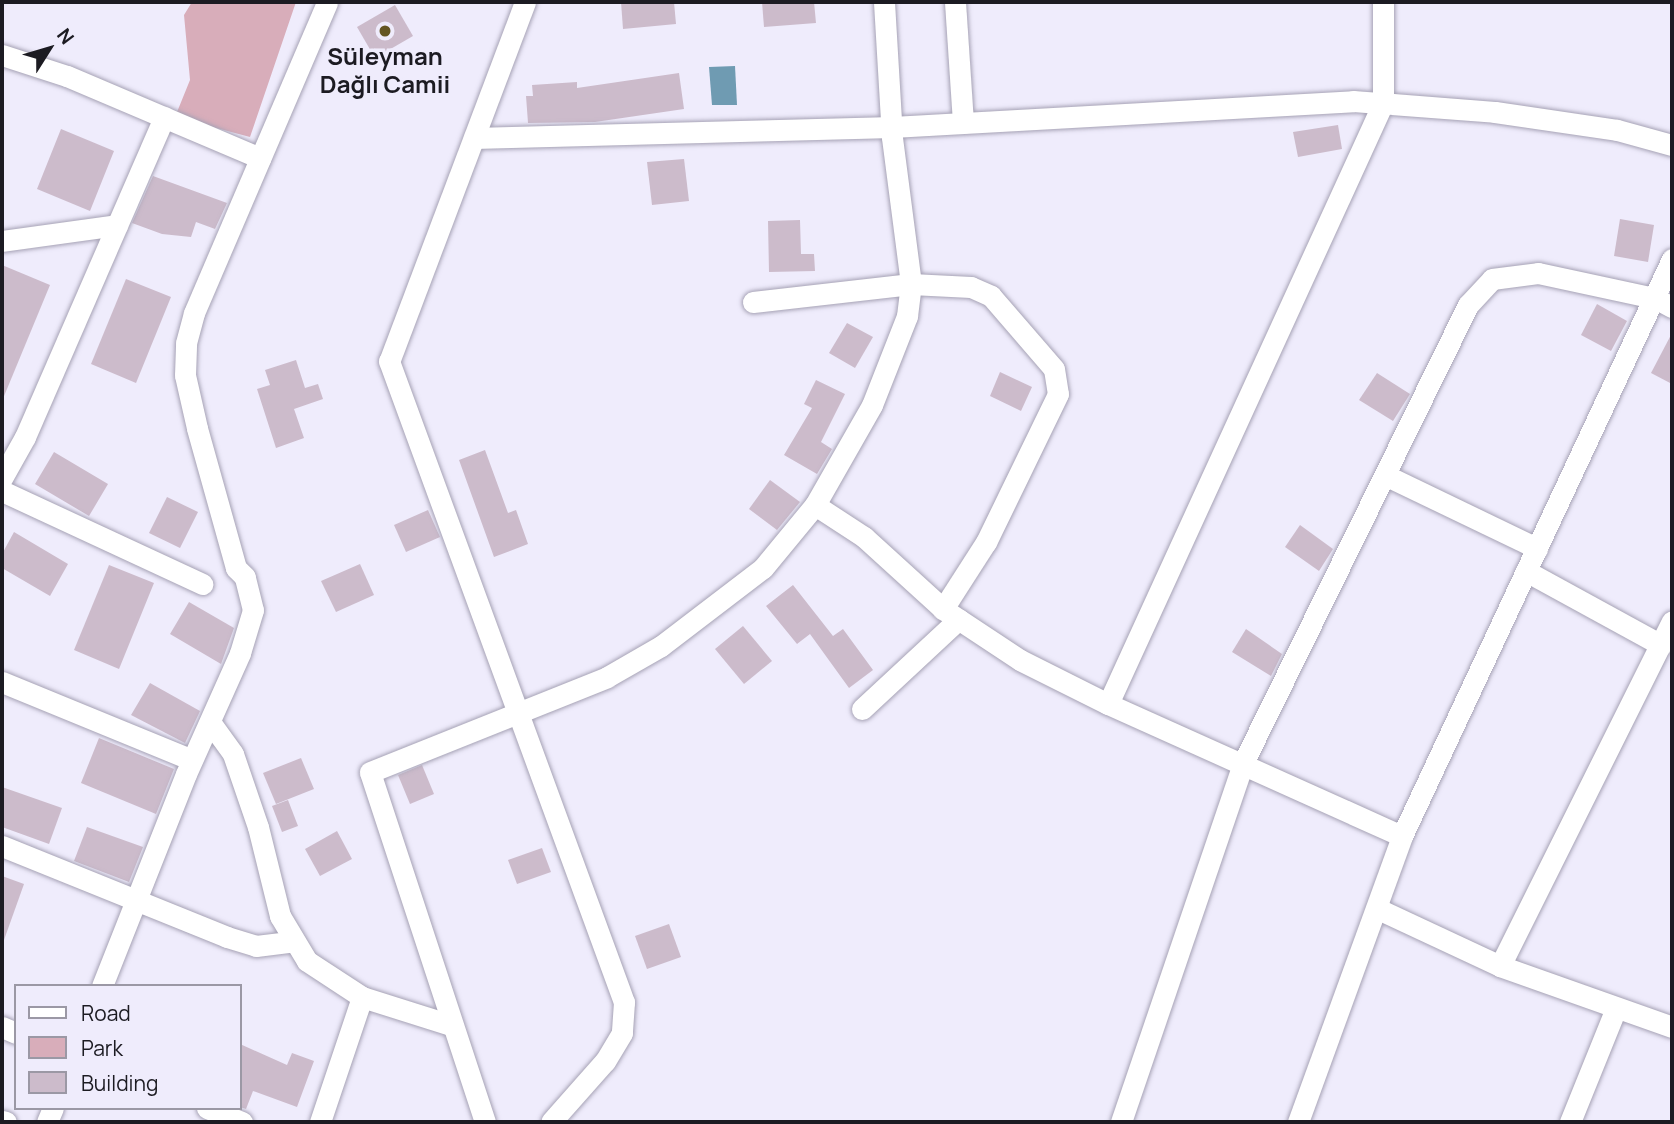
<!DOCTYPE html>
<html>
<head>
<meta charset="utf-8">
<style>
	body { margin:0 }
	#map { position:relative; width:1674px; height:1124px; overflow:hidden; background:#efecfc; font-family:Manrope,sans-serif }
	div>[style] { position:absolute }
	[style*='--x'] { left:calc(var(--x)*1px); top:calc(var(--y)*1px); width:calc(var(--w)*1px); rotate:calc(var(--a)*1deg) }
	.green>* { inset:0; background:#d8adba }
	.water>* { inset:0; background:#6f9bb2 }
	.building>* { inset:0; background:#ccbbcb }
	.roads { filter:drop-shadow(0 0 2px #a6a2b5) drop-shadow(0 0 2px #a6a2b5) }
	.minor>* { height:21px; margin:-10.5px; padding:0 10.5px; transform-origin:10.5px; border-radius:10.5px; background:#fff }
	.dots>* { width:19px; height:19px; translate:-50% -50%; box-sizing:border-box; border:4px solid #efecfc; border-radius:50% }
	span { translate:-50% -50%; white-space:nowrap; text-align:center; line-height:1.15; -webkit-text-stroke:7px #efecfc; paint-order:stroke }
	.poi-label { font-size:24px; color:#1c1b22; font-weight:700 }
	.frame { position:absolute; inset:0; border:4px solid #1c1b22; pointer-events:none }
	.legend { position:absolute; left:14px; top:984px; width:228px; height:126px; box-sizing:border-box; background:#efecfc; border:2px solid #9b98a5; margin:0; padding:9px 12px; list-style:none; font-size:21px; color:#1c1b22 }
	.legend li { display:flex; align-items:center; gap:14px; height:35px }
	.legend b { width:35px; border:2px solid #9b98a5 }
	.north { position:absolute; left:14px; top:14px; width:70px; height:70px; -webkit-text-stroke:5px #efecfc; paint-order:stroke; rotate:53deg; font-size:19px; font-weight:700; line-height:28px; text-align:center; color:#1c1b22 }
	.north::after { content:''; display:block; margin:auto; width:24px; height:32px; background:#1c1b22; clip-path:polygon(50% 0,100% 100%,50% 72%,0 100%) }
</style>
</head>
<body>
<div id="map">
	<div class="green">
		<i style="clip-path:polygon(192px 2px,296px 2px,250px 137px,175px 117px,190px 80px,184px 15px)"></i>
	</div>
	<div class="water">
		<i style="clip-path:polygon(735px 66px,737px 105px,712px 105px,709px 67px)"></i>
	</div>
	<div class="building">
		<i style="clip-path:polygon(621px 2px,674px 2px,676px 24px,623px 29px)"></i>
		<i style="clip-path:polygon(762px 2px,814px 2px,816px 23px,764px 27px)"></i>
		<i style="clip-path:polygon(395px 5px,413px 36px,375px 58px,357px 27px)"></i>
		<i style="clip-path:polygon(679px 73px,684px 109px,595px 122px,528px 123px,526px 96px,533px 96px,532px 85px,577px 82px,577px 88px)"></i>
		<i style="clip-path:polygon(1338px 125px,1342px 149px,1298px 157px,1293px 132px)"></i>
		<i style="clip-path:polygon(61px 129px,114px 151px,90px 211px,37px 189px)"></i>
		<i style="clip-path:polygon(684px 159px,689px 201px,652px 205px,647px 162px)"></i>
		<i style="clip-path:polygon(153px 176px,227px 203px,215px 229px,196px 222px,191px 237px,162px 234px,132px 223px)"></i>
		<i style="clip-path:polygon(1620px 219px,1654px 225px,1648px 262px,1614px 256px)"></i>
		<i style="clip-path:polygon(800px 220px,801px 254px,814px 254px,815px 271px,769px 272px,768px 221px)"></i>
		<i style="clip-path:polygon(2px 265px,50px 285px,2px 401px)"></i>
		<i style="clip-path:polygon(126px 279px,171px 297px,136px 383px,91px 364px)"></i>
		<i style="clip-path:polygon(1597px 304px,1627px 321px,1611px 351px,1581px 335px)"></i>
		<i style="clip-path:polygon(847px 323px,873px 337px,855px 368px,829px 353px)"></i>
		<i style="clip-path:polygon(1672px 333px,1672px 384px,1651px 373px)"></i>
		<i style="clip-path:polygon(296px 360px,305px 388px,318px 384px,323px 399px,294px 409px,304px 438px,276px 448px,257px 389px,270px 385px,265px 370px)"></i>
		<i style="clip-path:polygon(1000px 372px,1032px 387px,1021px 411px,990px 396px)"></i>
		<i style="clip-path:polygon(1377px 373px,1410px 394px,1393px 421px,1359px 400px)"></i>
		<i style="clip-path:polygon(816px 380px,845px 394px,821px 442px,832px 449px,817px 474px,784px 455px,812px 408px,804px 404px)"></i>
		<i style="clip-path:polygon(485px 450px,508px 513px,516px 510px,528px 544px,494px 557px,459px 460px)"></i>
		<i style="clip-path:polygon(54px 452px,108px 484px,89px 516px,35px 484px)"></i>
		<i style="clip-path:polygon(770px 480px,800px 502px,777px 530px,749px 509px)"></i>
		<i style="clip-path:polygon(167px 497px,198px 512px,180px 548px,149px 533px)"></i>
		<i style="clip-path:polygon(428px 510px,440px 537px,406px 552px,394px 525px)"></i>
		<i style="clip-path:polygon(1300px 525px,1333px 549px,1319px 571px,1285px 547px)"></i>
		<i style="clip-path:polygon(14px 532px,68px 564px,50px 596px,2px 568px,2px 554px)"></i>
		<i style="clip-path:polygon(360px 564px,374px 595px,336px 612px,321px 581px)"></i>
		<i style="clip-path:polygon(109px 565px,154px 583px,119px 669px,74px 650px)"></i>
		<i style="clip-path:polygon(793px 585px,833px 636px,843px 629px,873px 670px,849px 688px,810px 634px,797px 644px,766px 606px)"></i>
		<i style="clip-path:polygon(189px 602px,234px 628px,221px 664px,170px 634px)"></i>
		<i style="clip-path:polygon(743px 626px,772px 661px,744px 684px,715px 649px)"></i>
		<i style="clip-path:polygon(1246px 629px,1282px 654px,1271px 676px,1232px 652px)"></i>
		<i style="clip-path:polygon(150px 683px,200px 711px,185px 743px,131px 715px)"></i>
		<i style="clip-path:polygon(99px 738px,174px 769px,156px 814px,81px 783px)"></i>
		<i style="clip-path:polygon(301px 758px,314px 789px,276px 804px,263px 773px)"></i>
		<i style="clip-path:polygon(422px 765px,434px 794px,410px 804px,398px 775px)"></i>
		<i style="clip-path:polygon(2px 787px,62px 808px,49px 844px,2px 827px)"></i>
		<i style="clip-path:polygon(288px 800px,298px 826px,282px 832px,272px 806px)"></i>
		<i style="clip-path:polygon(87px 827px,143px 847px,129px 882px,74px 861px)"></i>
		<i style="clip-path:polygon(337px 831px,352px 859px,320px 876px,305px 849px)"></i>
		<i style="clip-path:polygon(542px 848px,551px 872px,517px 884px,508px 860px)"></i>
		<i style="clip-path:polygon(2px 876px,24px 884px,4px 940px,2px 939px)"></i>
		<i style="clip-path:polygon(669px 924px,681px 957px,647px 969px,635px 936px)"></i>
		<i style="clip-path:polygon(240px 1044px,287px 1065px,292px 1053px,314px 1061px,297px 1107px,253px 1091px,246px 1109px,240px 1107px)"></i>
	</div>
	<div class="roads">
		<div class="minor">
			<i style="--x:525;--y:2;--w:384;--a:110.7"></i>
			<i style="--x:389;--y:361;--w:683;--a:69.87"></i>
			<i style="--x:624;--y:1002;--w:31;--a:94"></i>
			<i style="--x:622;--y:1033;--w:33;--a:121"></i>
			<i style="--x:605;--y:1061;--w:81;--a:131.5"></i>
			<i style="--x:955;--y:2;--w:121;--a:86.2"></i>
			<i style="--x:2;--y:55;--w:68;--a:17.9"></i>
			<i style="--x:67;--y:76;--w:210;--a:23"></i>
			<i style="--x:474;--y:138;--w:418;--a:-1.5"></i>
			<i style="--x:892;--y:127;--w:462;--a:-3.2"></i>
			<i style="--x:1353;--y:101;--w:142;--a:4.4"></i>
			<i style="--x:1495;--y:112;--w:123;--a:8.4"></i>
			<i style="--x:1617;--y:130;--w:57;--a:15.3"></i>
			<i style="--x:2;--y:241;--w:116;--a:-7.9"></i>
			<i style="--x:753;--y:302;--w:159;--a:-6.5"></i>
			<i style="--x:911;--y:284;--w:60;--a:2.9"></i>
			<i style="--x:971;--y:287;--w:22;--a:24"></i>
			<i style="--x:991;--y:296;--w:96;--a:49.2"></i>
			<i style="--x:1054;--y:369;--w:25;--a:81"></i>
			<i style="--x:1058;--y:394;--w:165;--a:115.9"></i>
			<i style="--x:986;--y:542;--w:80;--a:122.7"></i>
			<i style="--x:1385;--y:475;--w:169;--a:25.7"></i>
			<i style="--x:2;--y:478;--w:47;--a:-60.7"></i>
			<i style="--x:25;--y:437;--w:349;--a:-66.5"></i>
			<i style="--x:2;--y:491;--w:221;--a:24.9"></i>
			<i style="--x:815;--y:505;--w:59;--a:33.1"></i>
			<i style="--x:864;--y:537;--w:107;--a:42.3"></i>
			<i style="--x:943;--y:609;--w:92;--a:33.5"></i>
			<i style="--x:1020;--y:660;--w:98;--a:26.6"></i>
			<i style="--x:1108;--y:704;--w:322;--a:24.2"></i>
			<i style="--x:1526;--y:571;--w:154;--a:28.7"></i>
			<i style="--x:2;--y:682;--w:205;--a:22.3"></i>
			<i style="--x:1108;--y:704;--w:661;--a:-65.41"></i>
			<i style="--x:1383;--y:103;--w:101;--a:-90"></i>
			<i style="--x:862;--y:709;--w:132;--a:-42.9"></i>
			<i style="--x:210;--y:722;--w:39;--a:54"></i>
			<i style="--x:233;--y:754;--w:77;--a:71.1"></i>
			<i style="--x:258;--y:827;--w:92;--a:76.1"></i>
			<i style="--x:280;--y:916;--w:52;--a:59"></i>
			<i style="--x:307;--y:961;--w:66;--a:33.2"></i>
			<i style="--x:362;--y:997;--w:93;--a:17.5"></i>
			<i style="--x:2;--y:846;--w:243;--a:22"></i>
			<i style="--x:227;--y:937;--w:30;--a:17"></i>
			<i style="--x:256;--y:946;--w:38;--a:-7"></i>
			<i style="--x:1378;--y:909;--w:135;--a:25"></i>
			<i style="--x:1500;--y:966;--w:182;--a:19.5"></i>
			<i style="--x:1500;--y:966;--w:385;--a:-63.5"></i>
			<i style="--x:102;--y:986;--w:228;--a:-68.4"></i>
			<i style="--x:186;--y:774;--w:133;--a:-65.9"></i>
			<i style="--x:240;--y:653;--w:45;--a:-73.2"></i>
			<i style="--x:253;--y:610;--w:34;--a:-104"></i>
			<i style="--x:245;--y:577;--w:13;--a:-135"></i>
			<i style="--x:236;--y:568;--w:145;--a:-105.6"></i>
			<i style="--x:197;--y:428;--w:54;--a:-102.8"></i>
			<i style="--x:185;--y:375;--w:32;--a:-88"></i>
			<i style="--x:186;--y:343;--w:31;--a:-75"></i>
			<i style="--x:194;--y:313;--w:338;--a:-66.8"></i>
			<i style="--x:2;--y:1027;--w:15;--a:23"></i>
			<i style="--x:207;--y:1108;--w:38;--a:22"></i>
			<i style="--x:2;--y:1121;--w:4;--a:14"></i>
			<i style="--x:47;--y:1122;--w:15;--a:-67"></i>
			<i style="--x:320;--y:1122;--w:132;--a:-71.4"></i>
			<i style="--x:485;--y:1122;--w:368;--a:-108.2"></i>
			<i style="--x:370;--y:772;--w:255;--a:-21.8"></i>
			<i style="--x:607;--y:677;--w:62;--a:-29.9"></i>
			<i style="--x:661;--y:646;--w:128;--a:-37.4"></i>
			<i style="--x:763;--y:568;--w:82;--a:-50.5"></i>
			<i style="--x:815;--y:505;--w:115;--a:-60.3"></i>
			<i style="--x:872;--y:405;--w:96;--a:-68.5"></i>
			<i style="--x:907;--y:316;--w:32;--a:-83"></i>
			<i style="--x:911;--y:284;--w:148;--a:-97.4"></i>
			<i style="--x:892;--y:137;--w:135;--a:-93.4"></i>
			<i style="--x:1121;--y:1122;--w:381;--a:-71.2"></i>
			<i style="--x:1244;--y:761;--w:508;--a:-63.84"></i>
			<i style="--x:1468;--y:305;--w:35;--a:-47"></i>
			<i style="--x:1492;--y:279;--w:46;--a:-7.4"></i>
			<i style="--x:1538;--y:273;--w:120;--a:12.1"></i>
			<i style="--x:1655;--y:298;--w:19;--a:28"></i>
			<i style="--x:1298;--y:1122;--w:304;--a:-70"></i>
			<i style="--x:1402;--y:836;--w:637;--a:-64.92"></i>
			<i style="--x:1570;--y:1122;--w:123;--a:-68"></i>
		</div>
	</div>
	<div class="dots">
		<i style="left:385px;top:31px;background:#645623"></i>
	</div>
	<div class="poi-label">
		<span style="left:385px;top:70px">Süleyman<br>Dağlı Camii</span>
	</div>
	<div class="frame"></div>
	<ul class="legend">
	<li><b style="height:9px;background:#fff"></b>Road</li>
	<li><b style="height:19px;background:#d8adba"></b>Park</li>
	<li><b style="height:19px;background:#ccbbcb"></b>Building</li>
	</ul>
	<div class="north">N</div>
</div>
</body>
</html>
